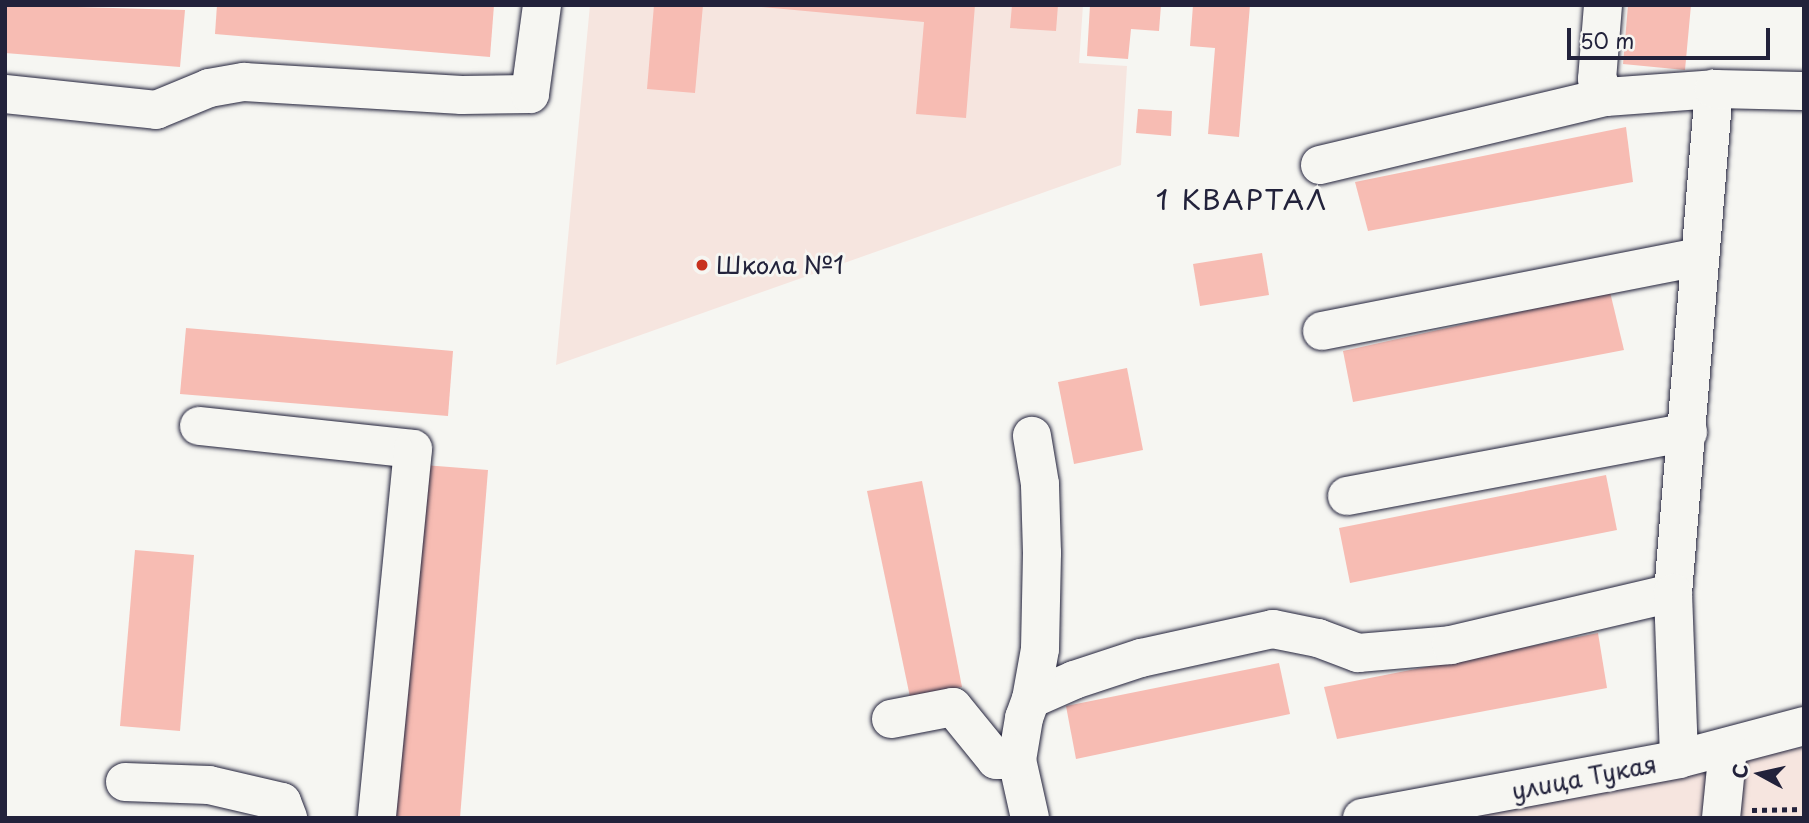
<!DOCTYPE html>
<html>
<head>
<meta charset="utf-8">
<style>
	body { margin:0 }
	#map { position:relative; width:1809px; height:823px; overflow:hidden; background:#f6f6f2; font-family:"Playpen Sans",sans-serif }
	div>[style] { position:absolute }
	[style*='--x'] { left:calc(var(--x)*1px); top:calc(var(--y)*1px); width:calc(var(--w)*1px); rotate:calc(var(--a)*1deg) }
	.built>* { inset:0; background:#f6e5df }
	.building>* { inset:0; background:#f7bcb3 }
	.path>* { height:4.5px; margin-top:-2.25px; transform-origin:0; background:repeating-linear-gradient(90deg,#22223b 0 5px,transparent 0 10px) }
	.roads { filter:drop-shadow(0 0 2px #22223b) drop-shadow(0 0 2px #22223b) }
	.minor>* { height:38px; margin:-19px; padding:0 19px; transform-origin:19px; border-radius:19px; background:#f6f6f2 }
	.dots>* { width:19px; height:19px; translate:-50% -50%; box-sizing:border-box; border:4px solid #f6f6f2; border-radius:50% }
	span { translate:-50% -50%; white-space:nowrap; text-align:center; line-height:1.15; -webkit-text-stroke:6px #f6f6f2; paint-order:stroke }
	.poi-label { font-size:24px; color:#22223b }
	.left { translate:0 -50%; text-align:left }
	.street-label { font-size:24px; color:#22223b }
	.quarter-label { font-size:28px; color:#22223b; letter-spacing:2px }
	.frame { position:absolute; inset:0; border:7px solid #22223b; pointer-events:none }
	.north { position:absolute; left:1725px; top:739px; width:70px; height:70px; -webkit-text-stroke:5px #f6f6f2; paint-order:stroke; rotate:278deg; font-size:19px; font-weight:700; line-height:28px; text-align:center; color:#22223b }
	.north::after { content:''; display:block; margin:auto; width:24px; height:32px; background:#22223b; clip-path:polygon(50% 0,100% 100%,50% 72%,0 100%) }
	.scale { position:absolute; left:1567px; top:28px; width:203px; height:32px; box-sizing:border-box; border:4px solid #22223b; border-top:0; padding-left:9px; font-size:21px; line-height:24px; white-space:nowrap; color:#22223b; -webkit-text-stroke:5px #f6f6f2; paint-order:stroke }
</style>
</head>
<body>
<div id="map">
	<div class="built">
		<i style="clip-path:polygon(590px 5px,1083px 5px,1079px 63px,1127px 66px,1121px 165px,556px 365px)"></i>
		<i style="clip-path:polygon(1804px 747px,1804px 818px,1422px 818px)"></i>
	</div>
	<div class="building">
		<i style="clip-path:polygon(5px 5px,185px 10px,180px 67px,5px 53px)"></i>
		<i style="clip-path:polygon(217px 5px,494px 5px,490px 57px,215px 34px)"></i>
		<i style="clip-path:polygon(654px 5px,703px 5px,695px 93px,647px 89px)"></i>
		<i style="clip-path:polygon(741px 5px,975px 5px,966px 118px,916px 114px,924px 22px)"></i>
		<i style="clip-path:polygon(1012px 5px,1058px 5px,1056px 31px,1010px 28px)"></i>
		<i style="clip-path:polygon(1090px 5px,1161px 5px,1159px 31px,1131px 29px,1128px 59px,1087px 56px)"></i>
		<i style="clip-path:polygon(1193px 5px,1250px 5px,1239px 137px,1208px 134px,1215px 48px,1190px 46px)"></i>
		<i style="clip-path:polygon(1628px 5px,1691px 5px,1685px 70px,1623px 64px)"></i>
		<i style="clip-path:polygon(1138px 109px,1172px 111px,1171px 136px,1136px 133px)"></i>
		<i style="clip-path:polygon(1626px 127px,1633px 182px,1368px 231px,1355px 182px)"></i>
		<i style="clip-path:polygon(1262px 253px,1269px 295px,1200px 306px,1193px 264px)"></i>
		<i style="clip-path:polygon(1610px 292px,1624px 350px,1353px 402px,1343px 351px)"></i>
		<i style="clip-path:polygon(186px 328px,453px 351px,448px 416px,180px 394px)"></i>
		<i style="clip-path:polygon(1127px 368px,1143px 450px,1074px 464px,1058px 382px)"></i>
		<i style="clip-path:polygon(424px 465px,488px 470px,460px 818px,395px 818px)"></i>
		<i style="clip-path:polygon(1606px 475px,1617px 530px,1350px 583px,1339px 528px)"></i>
		<i style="clip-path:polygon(922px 481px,962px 687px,910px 697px,867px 491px)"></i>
		<i style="clip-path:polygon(135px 550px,194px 555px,180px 731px,120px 726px)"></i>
		<i style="clip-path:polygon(1598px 633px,1607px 688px,1337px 739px,1324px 687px)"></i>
		<i style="clip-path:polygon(1279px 663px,1290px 714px,1076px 759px,1066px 706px)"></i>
	</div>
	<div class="path">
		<i style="--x:1752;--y:810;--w:52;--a:-1.1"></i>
	</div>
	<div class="roads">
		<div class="minor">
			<i style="--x:1603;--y:5;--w:74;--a:94.6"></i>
			<i style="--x:1597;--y:79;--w:20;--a:63"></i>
			<i style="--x:5;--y:94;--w:152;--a:6"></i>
			<i style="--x:156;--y:110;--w:57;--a:-22.5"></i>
			<i style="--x:209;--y:88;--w:36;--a:-10"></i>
			<i style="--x:244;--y:82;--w:218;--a:3.4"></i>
			<i style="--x:462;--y:95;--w:68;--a:-0.8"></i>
			<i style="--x:530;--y:94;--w:90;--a:-82.3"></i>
			<i style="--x:1320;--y:165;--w:294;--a:-13.4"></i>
			<i style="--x:1606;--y:97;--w:108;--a:-4.2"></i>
			<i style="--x:1322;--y:331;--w:385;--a:-11.1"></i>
			<i style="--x:199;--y:426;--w:215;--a:6.1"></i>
			<i style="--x:413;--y:449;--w:371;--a:95.6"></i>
			<i style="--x:1347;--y:496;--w:347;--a:-10.6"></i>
			<i style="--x:1673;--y:593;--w:506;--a:-85.35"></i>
			<i style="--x:1714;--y:89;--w:90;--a:1.3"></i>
			<i style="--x:1031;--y:699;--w:51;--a:-79.8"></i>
			<i style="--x:1040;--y:649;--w:96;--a:-88.8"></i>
			<i style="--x:1042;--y:553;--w:69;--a:-91.7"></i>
			<i style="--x:1040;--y:484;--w:49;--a:-99.5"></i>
			<i style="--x:891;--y:719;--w:63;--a:-11"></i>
			<i style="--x:953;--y:707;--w:68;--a:50.9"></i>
			<i style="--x:996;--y:760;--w:21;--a:0"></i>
			<i style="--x:125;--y:782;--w:84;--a:2"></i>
			<i style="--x:209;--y:785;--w:75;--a:13.1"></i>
			<i style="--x:282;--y:802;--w:17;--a:69"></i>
			<i style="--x:1030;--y:818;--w:59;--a:-102.6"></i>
			<i style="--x:1017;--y:760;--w:43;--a:-80.5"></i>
			<i style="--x:1024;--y:718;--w:20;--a:-70"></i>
			<i style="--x:1031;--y:699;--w:47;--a:-23.8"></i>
			<i style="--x:1074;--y:680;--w:71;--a:-18.2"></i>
			<i style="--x:1141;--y:658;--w:135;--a:-12.4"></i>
			<i style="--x:1273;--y:629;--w:46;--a:11.3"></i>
			<i style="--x:1318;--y:638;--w:43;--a:20.6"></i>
			<i style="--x:1358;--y:653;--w:93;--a:-4.9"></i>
			<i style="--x:1451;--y:645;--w:228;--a:-13.2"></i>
			<i style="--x:1673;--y:593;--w:166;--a:87.9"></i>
			<i style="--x:1362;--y:818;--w:322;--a:-10.5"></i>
			<i style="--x:1679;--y:759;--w:129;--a:-14.8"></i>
			<i style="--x:1721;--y:818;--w:70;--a:-84.3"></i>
		</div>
	</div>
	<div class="dots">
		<i style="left:702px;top:265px;background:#c8321e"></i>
	</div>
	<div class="poi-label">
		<span class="left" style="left:716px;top:265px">Школа №1</span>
	</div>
	<div class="street-label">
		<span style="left:1584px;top:777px;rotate:-11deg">улица Тукая</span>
	</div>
	<div class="quarter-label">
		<span style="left:1242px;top:199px">1 КВАРТАЛ</span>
	</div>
	<div class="frame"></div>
	<div class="north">С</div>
	<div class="scale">50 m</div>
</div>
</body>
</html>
